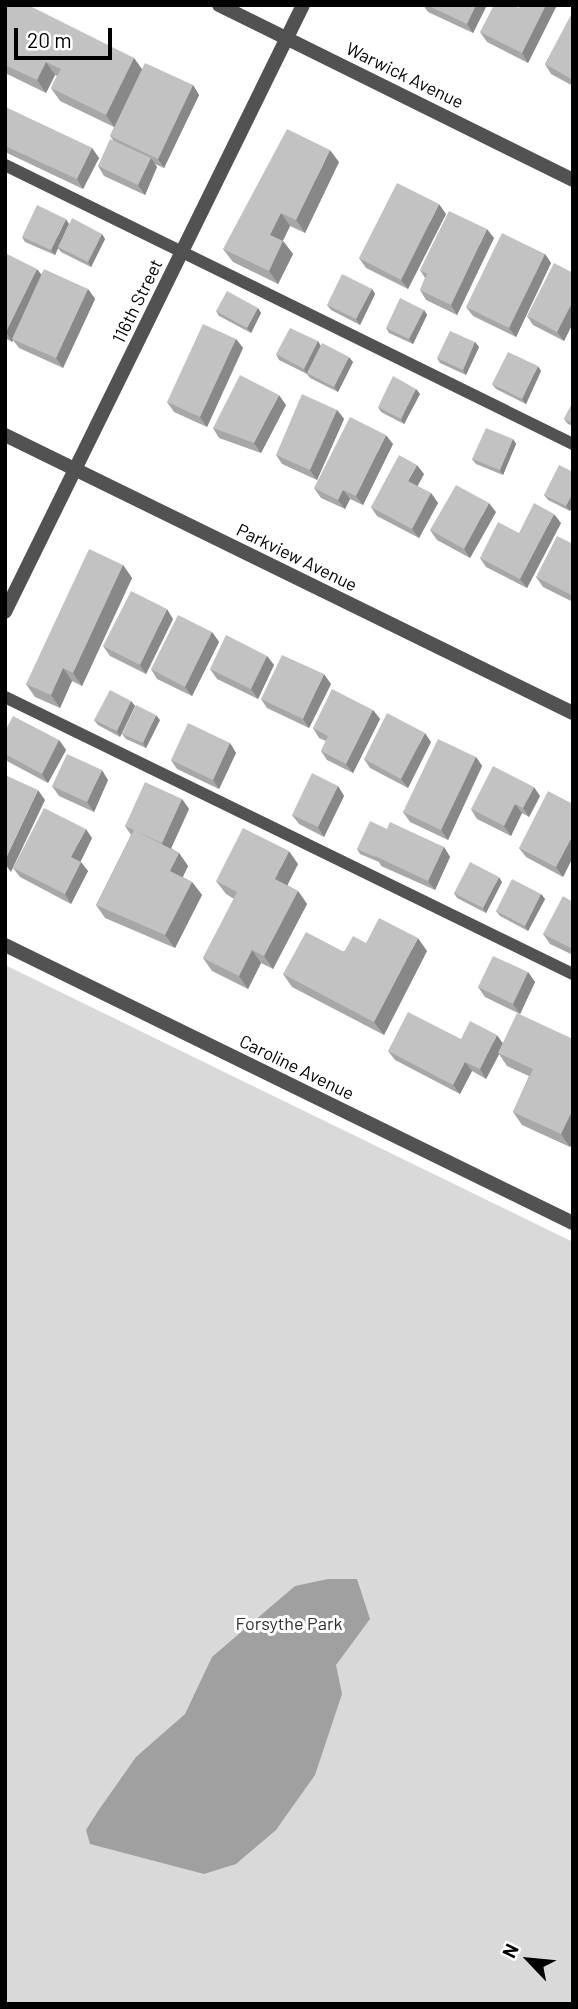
<!DOCTYPE html>
<html>
<head>
<meta charset="utf-8">
<style>
	body { margin:0 }
	#map { position:relative; width:578px; height:2009px; overflow:hidden; background:#fff; font-family:Barlow,sans-serif }
	div>[style] { position:absolute }
	[style*='--x'] { left:calc(var(--x)*1px); top:calc(var(--y)*1px); width:calc(var(--w)*1px); rotate:calc(var(--a)*1deg) }
	.green>* { inset:0; background:#d9d9d9 }
	.water>* { inset:0; background:#a0a0a0 }
	.service>* { height:12px; margin:-6px; padding:0 6px; transform-origin:6px; border-radius:6px; background:#525252 }
	.minor>* { height:14px; margin:-7px; padding:0 7px; transform-origin:7px; border-radius:7px; background:#525252 }
	.wall>* { inset:0; background:#a7a7a7 }
	.shaded-wall>* { inset:0; background:#888 }
	.building>* { inset:0; background:#c2c2c2 }
	span { translate:-50% -50%; white-space:nowrap; text-align:center; line-height:1.15; -webkit-text-stroke:6px #fff; paint-order:stroke }
	.street-label { font-size:18px; color:#000 }
	.park-label { font-size:18px; color:#303030 }
	.frame { position:absolute; inset:0; border:7px solid #000; pointer-events:none }
	.north { position:absolute; left:494px; top:1925px; width:70px; height:70px; -webkit-text-stroke:5px #fff; paint-order:stroke; rotate:296deg; font-size:19px; font-weight:700; line-height:28px; text-align:center; color:#000 }
	.north::after { content:''; display:block; margin:auto; width:24px; height:32px; background:#000; clip-path:polygon(50% 0,100% 100%,50% 72%,0 100%) }
	.scale { position:absolute; left:14px; top:28px; width:98px; height:32px; box-sizing:border-box; border:4px solid #000; border-top:0; padding-left:9px; font-size:21px; line-height:24px; white-space:nowrap; color:#000; -webkit-text-stroke:5px #fff; paint-order:stroke }
</style>
</head>
<body>
<div id="map">
	<div class="green">
		<i style="clip-path:polygon(5px 965px,573px 1242px,573px 2004px,5px 2004px)"></i>
	</div>
	<div class="water">
		<i style="clip-path:polygon(328px 1579px,357px 1579px,370px 1619px,336px 1665px,342px 1694px,315px 1775px,276px 1830px,236px 1864px,204px 1874px,90px 1844px,86px 1830px,98px 1811px,136px 1757px,185px 1714px,212px 1657px,295px 1586px)"></i>
	</div>
	<div class="service">
		<i style="--x:5;--y:165;--w:633;--a:26.16"></i>
		<i style="--x:5;--y:697;--w:632;--a:26"></i>
	</div>
	<div class="minor">
		<i style="--x:219;--y:5;--w:395;--a:26.3"></i>
		<i style="--x:5;--y:435;--w:632;--a:26.08"></i>
		<i style="--x:5;--y:612;--w:676;--a:-63.85"></i>
		<i style="--x:5;--y:945;--w:632;--a:26.08"></i>
	</div>
	<div class="wall">
		<i style="clip-path:polygon(5px 5px,134px 58px,142px 69px,193px 85px,199px 95px,164px 168px,155px 164px,157px 167px,145px 195px,104px 176px,98px 166px,113px 140px,110px 136px,114px 127px,60px 101px,51px 88px,57px 76px,55px 75px,46px 93px,5px 73px)"></i>
		<i style="clip-path:polygon(423px 5px,487px 5px,473px 33px,428px 12px)"></i>
		<i style="clip-path:polygon(520px 5px,557px 5px,528px 63px,487px 42px,480px 32px,519px 8px)"></i>
		<i style="clip-path:polygon(573px 13px,573px 86px,551px 74px,545px 64px)"></i>
		<i style="clip-path:polygon(5px 107px,92px 148px,99px 158px,83px 189px,5px 152px)"></i>
		<i style="clip-path:polygon(339px 162px,305px 233px,290px 226px,283px 241px,293px 254px,278px 284px,233px 262px,223px 249px)"></i>
		<i style="clip-path:polygon(446px 214px,408px 289px,366px 268px,359px 258px)"></i>
		<i style="clip-path:polygon(102px 234px,105px 239px,91px 267px,61px 252px,58px 248px,55px 255px,25px 242px,22px 237px)"></i>
		<i style="clip-path:polygon(494px 238px,457px 315px,426px 300px,420px 290px,425px 278px,420px 270px)"></i>
		<i style="clip-path:polygon(5px 253px,42px 275px,88px 289px,95px 299px,63px 368px,19px 348px,13px 340px,12px 342px,5px 338px)"></i>
		<i style="clip-path:polygon(545px 254px,551px 263px,516px 337px,473px 316px,466px 307px)"></i>
		<i style="clip-path:polygon(573px 273px,573px 323px,564px 341px,533px 325px,527px 316px)"></i>
		<i style="clip-path:polygon(372px 289px,375px 294px,360px 325px,331px 310px,327px 305px)"></i>
		<i style="clip-path:polygon(258px 308px,261px 313px,251px 333px,219px 316px,216px 311px)"></i>
		<i style="clip-path:polygon(424px 310px,427px 315px,413px 344px,389px 333px,386px 328px)"></i>
		<i style="clip-path:polygon(236px 339px,243px 348px,207px 427px,174px 412px,167px 402px)"></i>
		<i style="clip-path:polygon(318px 341px,321px 346px,353px 362px,338px 392px,310px 378px,307px 374px,279px 360px,276px 354px)"></i>
		<i style="clip-path:polygon(475px 342px,479px 347px,466px 375px,440px 363px,437px 358px)"></i>
		<i style="clip-path:polygon(541px 371px,526px 404px,496px 389px,492px 384px)"></i>
		<i style="clip-path:polygon(416px 389px,420px 394px,404px 424px,381px 412px,378px 407px)"></i>
		<i style="clip-path:polygon(573px 402px,573px 426px,568px 424px,564px 419px)"></i>
		<i style="clip-path:polygon(286px 405px,261px 453px,219px 438px,213px 428px)"></i>
		<i style="clip-path:polygon(337px 410px,344px 419px,317px 480px,282px 464px,276px 455px)"></i>
		<i style="clip-path:polygon(513px 439px,516px 444px,503px 475px,476px 464px,472px 459px)"></i>
		<i style="clip-path:polygon(393px 444px,363px 505px,350px 499px,345px 509px,321px 498px,314px 488px)"></i>
		<i style="clip-path:polygon(573px 472px,573px 506px,570px 511px,548px 500px,544px 495px)"></i>
		<i style="clip-path:polygon(424px 474px,417px 486px,431px 493px,438px 503px,419px 538px,377px 516px,371px 507px)"></i>
		<i style="clip-path:polygon(496px 512px,470px 558px,437px 540px,430px 530px)"></i>
		<i style="clip-path:polygon(561px 523px,527px 588px,486px 567px,480px 558px,519px 533px)"></i>
		<i style="clip-path:polygon(573px 544px,573px 602px,543px 587px,536px 577px)"></i>
		<i style="clip-path:polygon(123px 565px,132px 578px,82px 686px,72px 681px,60px 708px,35px 697px,26px 684px)"></i>
		<i style="clip-path:polygon(173px 619px,146px 674px,110px 656px,103px 646px)"></i>
		<i style="clip-path:polygon(212px 632px,219px 642px,192px 696px,157px 679px,151px 669px)"></i>
		<i style="clip-path:polygon(267px 656px,274px 665px,258px 699px,217px 679px,210px 669px)"></i>
		<i style="clip-path:polygon(331px 684px,309px 728px,267px 708px,261px 699px)"></i>
		<i style="clip-path:polygon(131px 701px,135px 706px,120px 737px,98px 725px,94px 720px)"></i>
		<i style="clip-path:polygon(373px 710px,380px 719px,353px 773px,327px 760px,321px 751px,326px 741px,319px 738px,313px 728px)"></i>
		<i style="clip-path:polygon(160px 720px,146px 748px,126px 739px,122px 734px)"></i>
		<i style="clip-path:polygon(5px 731px,59px 740px,66px 750px,48px 783px,5px 760px)"></i>
		<i style="clip-path:polygon(431px 742px,408px 788px,370px 768px,364px 759px)"></i>
		<i style="clip-path:polygon(230px 743px,236px 753px,219px 789px,177px 769px,171px 760px)"></i>
		<i style="clip-path:polygon(476px 757px,482px 766px,448px 840px,410px 822px,403px 812px)"></i>
		<i style="clip-path:polygon(108px 780px,94px 812px,59px 796px,52px 786px)"></i>
		<i style="clip-path:polygon(338px 786px,344px 796px,324px 837px,299px 824px,292px 815px)"></i>
		<i style="clip-path:polygon(540px 796px,529px 817px,522px 813px,511px 836px,477px 819px,471px 809px)"></i>
		<i style="clip-path:polygon(182px 799px,189px 809px,171px 848px,179px 853px,188px 866px,183px 877px,192px 882px,202px 895px,175px 948px,105px 918px,96px 905px,131px 835px,125px 826px)"></i>
		<i style="clip-path:polygon(573px 804px,573px 857px,563px 877px,526px 857px,519px 848px)"></i>
		<i style="clip-path:polygon(387px 829px,444px 847px,450px 857px,435px 890px,381px 866px,379px 862px,360px 854px,357px 849px)"></i>
		<i style="clip-path:polygon(92px 838px,80px 862px,88px 871px,71px 904px,20px 877px,13px 868px)"></i>
		<i style="clip-path:polygon(298px 864px,287px 885px,298px 891px,307px 904px,273px 969px,261px 963px,248px 989px,212px 971px,203px 958px,234px 899px,226px 894px,216px 881px)"></i>
		<i style="clip-path:polygon(502px 882px,486px 913px,457px 898px,454px 893px)"></i>
		<i style="clip-path:polygon(541px 894px,545px 899px,528px 931px,500px 916px,496px 911px)"></i>
		<i style="clip-path:polygon(573px 902px,573px 955px,550px 944px,543px 934px)"></i>
		<i style="clip-path:polygon(366px 943px,427px 951px,384px 1035px,292px 987px,283px 974px)"></i>
		<i style="clip-path:polygon(528px 972px,535px 982px,520px 1014px,485px 997px,478px 987px)"></i>
		<i style="clip-path:polygon(461px 1039px,503px 1043px,573px 1039px,573px 1142px,570px 1147px,522px 1125px,513px 1112px,529px 1076px,507px 1066px,499px 1054px,486px 1079px,472px 1071px,460px 1094px,395px 1060px,388px 1051px)"></i>
	</div>
	<div class="shaded-wall">
		<i style="clip-path:polygon(476px 5px,487px 5px,473px 33px,467px 24px)"></i>
		<i style="clip-path:polygon(546px 5px,557px 5px,528px 63px,522px 53px)"></i>
		<i style="clip-path:polygon(134px 58px,143px 71px,115px 128px,106px 115px)"></i>
		<i style="clip-path:polygon(46px 62px,55px 75px,46px 93px,37px 80px)"></i>
		<i style="clip-path:polygon(193px 85px,199px 95px,164px 168px,158px 159px)"></i>
		<i style="clip-path:polygon(92px 148px,99px 158px,83px 189px,77px 179px)"></i>
		<i style="clip-path:polygon(330px 150px,339px 162px,305px 233px,296px 220px)"></i>
		<i style="clip-path:polygon(151px 158px,157px 167px,145px 195px,138px 185px)"></i>
		<i style="clip-path:polygon(439px 204px,446px 214px,408px 289px,401px 280px)"></i>
		<i style="clip-path:polygon(281px 213px,290px 226px,279px 248px,270px 235px)"></i>
		<i style="clip-path:polygon(66px 219px,69px 224px,55px 255px,51px 250px)"></i>
		<i style="clip-path:polygon(487px 229px,494px 238px,457px 315px,451px 305px)"></i>
		<i style="clip-path:polygon(102px 234px,105px 239px,91px 267px,88px 262px)"></i>
		<i style="clip-path:polygon(283px 241px,293px 254px,278px 284px,269px 271px)"></i>
		<i style="clip-path:polygon(545px 254px,551px 263px,516px 337px,509px 328px)"></i>
		<i style="clip-path:polygon(37px 269px,44px 278px,12px 342px,6px 332px)"></i>
		<i style="clip-path:polygon(88px 289px,95px 299px,63px 368px,56px 358px)"></i>
		<i style="clip-path:polygon(372px 289px,375px 294px,360px 325px,356px 319px)"></i>
		<i style="clip-path:polygon(573px 301px,573px 323px,564px 341px,557px 332px)"></i>
		<i style="clip-path:polygon(258px 308px,261px 313px,251px 333px,247px 328px)"></i>
		<i style="clip-path:polygon(424px 310px,427px 315px,413px 344px,409px 339px)"></i>
		<i style="clip-path:polygon(236px 339px,243px 348px,207px 427px,200px 417px)"></i>
		<i style="clip-path:polygon(318px 341px,321px 347px,307px 374px,304px 369px)"></i>
		<i style="clip-path:polygon(475px 342px,479px 347px,466px 375px,463px 370px)"></i>
		<i style="clip-path:polygon(349px 357px,353px 362px,338px 392px,334px 387px)"></i>
		<i style="clip-path:polygon(538px 366px,541px 371px,526px 404px,522px 399px)"></i>
		<i style="clip-path:polygon(416px 389px,420px 394px,404px 424px,401px 419px)"></i>
		<i style="clip-path:polygon(279px 395px,286px 405px,261px 453px,254px 443px)"></i>
		<i style="clip-path:polygon(337px 410px,344px 419px,317px 480px,310px 470px)"></i>
		<i style="clip-path:polygon(386px 435px,393px 444px,363px 505px,356px 496px)"></i>
		<i style="clip-path:polygon(513px 439px,516px 444px,503px 475px,500px 470px)"></i>
		<i style="clip-path:polygon(417px 465px,424px 474px,415px 491px,408px 481px)"></i>
		<i style="clip-path:polygon(343px 490px,350px 499px,345px 509px,338px 500px)"></i>
		<i style="clip-path:polygon(431px 493px,438px 503px,419px 538px,412px 529px)"></i>
		<i style="clip-path:polygon(573px 493px,573px 506px,570px 511px,566px 506px)"></i>
		<i style="clip-path:polygon(489px 503px,496px 512px,470px 558px,464px 549px)"></i>
		<i style="clip-path:polygon(554px 514px,561px 523px,527px 588px,520px 579px)"></i>
		<i style="clip-path:polygon(123px 565px,132px 578px,82px 686px,73px 673px)"></i>
		<i style="clip-path:polygon(167px 609px,173px 619px,146px 674px,140px 665px)"></i>
		<i style="clip-path:polygon(212px 632px,219px 642px,192px 696px,185px 687px)"></i>
		<i style="clip-path:polygon(267px 656px,274px 665px,258px 699px,251px 689px)"></i>
		<i style="clip-path:polygon(63px 668px,72px 681px,60px 708px,51px 695px)"></i>
		<i style="clip-path:polygon(324px 674px,331px 684px,309px 728px,303px 719px)"></i>
		<i style="clip-path:polygon(131px 701px,135px 706px,120px 737px,117px 731px)"></i>
		<i style="clip-path:polygon(373px 710px,380px 719px,353px 773px,346px 764px)"></i>
		<i style="clip-path:polygon(156px 715px,160px 720px,146px 748px,143px 743px)"></i>
		<i style="clip-path:polygon(425px 733px,431px 742px,408px 788px,401px 779px)"></i>
		<i style="clip-path:polygon(59px 740px,66px 750px,48px 783px,42px 774px)"></i>
		<i style="clip-path:polygon(230px 743px,236px 753px,219px 789px,213px 780px)"></i>
		<i style="clip-path:polygon(476px 757px,482px 766px,448px 840px,441px 830px)"></i>
		<i style="clip-path:polygon(102px 770px,108px 780px,94px 812px,87px 802px)"></i>
		<i style="clip-path:polygon(338px 786px,344px 796px,324px 837px,318px 827px)"></i>
		<i style="clip-path:polygon(534px 787px,540px 796px,529px 817px,523px 808px)"></i>
		<i style="clip-path:polygon(38px 790px,45px 800px,11px 872px,5px 864px,5px 860px)"></i>
		<i style="clip-path:polygon(182px 799px,189px 809px,169px 853px,162px 843px)"></i>
		<i style="clip-path:polygon(515px 804px,522px 813px,511px 836px,504px 826px)"></i>
		<i style="clip-path:polygon(86px 829px,92px 838px,78px 867px,71px 857px)"></i>
		<i style="clip-path:polygon(573px 835px,573px 857px,563px 877px,556px 867px)"></i>
		<i style="clip-path:polygon(444px 847px,450px 857px,435px 890px,428px 881px)"></i>
		<i style="clip-path:polygon(289px 851px,298px 864px,284px 892px,275px 879px)"></i>
		<i style="clip-path:polygon(179px 853px,188px 866px,179px 884px,170px 871px)"></i>
		<i style="clip-path:polygon(81px 862px,88px 871px,71px 904px,65px 894px)"></i>
		<i style="clip-path:polygon(499px 877px,502px 882px,486px 913px,483px 908px)"></i>
		<i style="clip-path:polygon(192px 882px,202px 895px,175px 948px,165px 935px)"></i>
		<i style="clip-path:polygon(298px 891px,307px 904px,273px 969px,264px 956px)"></i>
		<i style="clip-path:polygon(541px 894px,545px 899px,528px 931px,525px 926px)"></i>
		<i style="clip-path:polygon(418px 938px,427px 951px,384px 1035px,374px 1022px)"></i>
		<i style="clip-path:polygon(252px 950px,261px 963px,248px 989px,239px 976px)"></i>
		<i style="clip-path:polygon(528px 972px,535px 982px,520px 1014px,513px 1004px)"></i>
		<i style="clip-path:polygon(497px 1035px,504px 1045px,486px 1079px,480px 1069px)"></i>
		<i style="clip-path:polygon(465px 1062px,472px 1071px,460px 1094px,453px 1085px)"></i>
		<i style="clip-path:polygon(573px 1109px,573px 1142px,570px 1147px,561px 1134px)"></i>
	</div>
	<div class="building">
		<i style="clip-path:polygon(6px 5px,28px 5px,134px 58px,106px 115px,51px 88px,61px 69px,46px 62px,37px 80px,5px 65px)"></i>
		<i style="clip-path:polygon(427px 5px,476px 5px,467px 24px)"></i>
		<i style="clip-path:polygon(494px 5px,513px 5px,519px 8px,520px 5px,546px 5px,522px 53px,480px 32px)"></i>
		<i style="clip-path:polygon(572px 13px,573px 13px,573px 80px,545px 64px)"></i>
		<i style="clip-path:polygon(145px 63px,193px 85px,158px 159px,110px 136px)"></i>
		<i style="clip-path:polygon(5px 107px,92px 148px,77px 179px,5px 146px)"></i>
		<i style="clip-path:polygon(287px 129px,330px 150px,296px 220px,281px 213px,270px 235px,283px 241px,269px 271px,223px 249px)"></i>
		<i style="clip-path:polygon(110px 139px,151px 158px,138px 185px,98px 166px)"></i>
		<i style="clip-path:polygon(397px 183px,439px 204px,401px 280px,359px 258px)"></i>
		<i style="clip-path:polygon(37px 205px,66px 219px,51px 250px,22px 237px)"></i>
		<i style="clip-path:polygon(449px 211px,487px 229px,451px 305px,420px 290px,427px 274px,420px 270px)"></i>
		<i style="clip-path:polygon(72px 218px,102px 234px,88px 262px,58px 247px)"></i>
		<i style="clip-path:polygon(502px 233px,545px 254px,509px 328px,466px 307px)"></i>
		<i style="clip-path:polygon(5px 253px,37px 269px,6px 332px,5px 332px)"></i>
		<i style="clip-path:polygon(554px 263px,573px 273px,573px 301px,557px 332px,527px 316px)"></i>
		<i style="clip-path:polygon(44px 269px,88px 289px,56px 358px,12px 339px)"></i>
		<i style="clip-path:polygon(342px 274px,372px 289px,356px 319px,327px 305px)"></i>
		<i style="clip-path:polygon(227px 291px,258px 308px,247px 328px,216px 311px)"></i>
		<i style="clip-path:polygon(400px 298px,424px 310px,409px 339px,386px 328px)"></i>
		<i style="clip-path:polygon(203px 324px,236px 339px,200px 417px,167px 402px)"></i>
		<i style="clip-path:polygon(290px 328px,318px 341px,304px 369px,276px 354px)"></i>
		<i style="clip-path:polygon(450px 331px,475px 342px,463px 370px,437px 358px)"></i>
		<i style="clip-path:polygon(322px 343px,349px 357px,334px 387px,307px 373px)"></i>
		<i style="clip-path:polygon(508px 352px,538px 366px,522px 399px,492px 384px)"></i>
		<i style="clip-path:polygon(240px 375px,279px 395px,254px 443px,213px 428px)"></i>
		<i style="clip-path:polygon(393px 376px,416px 389px,401px 419px,378px 407px)"></i>
		<i style="clip-path:polygon(302px 394px,337px 410px,310px 470px,276px 455px)"></i>
		<i style="clip-path:polygon(573px 402px,573px 423px,564px 419px)"></i>
		<i style="clip-path:polygon(350px 417px,386px 435px,356px 496px,343px 490px,338px 500px,314px 488px)"></i>
		<i style="clip-path:polygon(486px 428px,513px 439px,500px 470px,472px 459px)"></i>
		<i style="clip-path:polygon(399px 455px,417px 465px,408px 481px,431px 493px,412px 529px,371px 507px)"></i>
		<i style="clip-path:polygon(559px 465px,573px 472px,573px 493px,566px 506px,544px 495px)"></i>
		<i style="clip-path:polygon(456px 485px,489px 503px,464px 549px,430px 530px)"></i>
		<i style="clip-path:polygon(534px 503px,554px 514px,520px 579px,480px 558px,498px 522px,519px 533px)"></i>
		<i style="clip-path:polygon(557px 536px,573px 544px,573px 596px,536px 577px)"></i>
		<i style="clip-path:polygon(89px 549px,123px 565px,73px 673px,63px 668px,51px 695px,26px 684px)"></i>
		<i style="clip-path:polygon(131px 591px,167px 609px,140px 665px,103px 646px)"></i>
		<i style="clip-path:polygon(178px 615px,212px 632px,185px 687px,151px 669px)"></i>
		<i style="clip-path:polygon(226px 635px,267px 656px,251px 689px,210px 669px)"></i>
		<i style="clip-path:polygon(282px 655px,324px 674px,303px 719px,261px 699px)"></i>
		<i style="clip-path:polygon(332px 689px,373px 710px,346px 764px,321px 751px,328px 736px,313px 728px)"></i>
		<i style="clip-path:polygon(110px 690px,131px 701px,117px 731px,94px 720px)"></i>
		<i style="clip-path:polygon(136px 705px,156px 715px,143px 743px,122px 734px)"></i>
		<i style="clip-path:polygon(387px 713px,425px 733px,401px 779px,364px 759px)"></i>
		<i style="clip-path:polygon(13px 716px,59px 740px,42px 774px,5px 754px,5px 731px)"></i>
		<i style="clip-path:polygon(188px 723px,230px 743px,213px 780px,171px 760px)"></i>
		<i style="clip-path:polygon(438px 739px,476px 757px,441px 830px,403px 812px)"></i>
		<i style="clip-path:polygon(67px 754px,102px 770px,87px 802px,52px 786px)"></i>
		<i style="clip-path:polygon(493px 766px,534px 787px,523px 808px,515px 804px,504px 826px,471px 809px)"></i>
		<i style="clip-path:polygon(312px 773px,338px 786px,318px 827px,292px 815px)"></i>
		<i style="clip-path:polygon(5px 775px,38px 790px,5px 860px)"></i>
		<i style="clip-path:polygon(145px 782px,182px 799px,162px 843px,125px 826px)"></i>
		<i style="clip-path:polygon(548px 791px,573px 804px,573px 835px,556px 867px,519px 848px)"></i>
		<i style="clip-path:polygon(44px 808px,86px 829px,71px 857px,81px 862px,65px 894px,13px 868px)"></i>
		<i style="clip-path:polygon(370px 821px,387px 829px,375px 857px,357px 849px)"></i>
		<i style="clip-path:polygon(390px 822px,444px 847px,428px 881px,375px 856px)"></i>
		<i style="clip-path:polygon(243px 828px,289px 851px,275px 879px,298px 891px,264px 956px,252px 950px,239px 976px,203px 958px,237px 892px,216px 881px)"></i>
		<i style="clip-path:polygon(134px 830px,179px 853px,170px 871px,192px 882px,165px 935px,96px 905px)"></i>
		<i style="clip-path:polygon(470px 862px,499px 877px,483px 908px,454px 893px)"></i>
		<i style="clip-path:polygon(512px 879px,541px 894px,525px 926px,496px 911px)"></i>
		<i style="clip-path:polygon(563px 896px,573px 902px,573px 946px,571px 948px,543px 934px)"></i>
		<i style="clip-path:polygon(379px 918px,418px 938px,374px 1022px,283px 974px,306px 932px,344px 952px,353px 936px,366px 943px)"></i>
		<i style="clip-path:polygon(493px 956px,528px 972px,513px 1004px,478px 987px)"></i>
		<i style="clip-path:polygon(408px 1012px,461px 1039px,470px 1021px,497px 1035px,480px 1069px,465px 1062px,453px 1085px,388px 1051px)"></i>
		<i style="clip-path:polygon(517px 1013px,573px 1039px,573px 1109px,561px 1134px,513px 1112px,533px 1069px,498px 1053px)"></i>
	</div>
	<div class="street-label">
		<span style="left:405px;top:75px;rotate:26deg">Warwick Avenue</span>
		<span style="left:137px;top:301px;rotate:-64deg">116th Street</span>
		<span style="left:297px;top:557px;rotate:26deg">Parkview Avenue</span>
		<span style="left:297px;top:1067px;rotate:26deg">Caroline Avenue</span>
	</div>
	<div class="park-label">
		<span style="left:289px;top:1623px">Forsythe Park</span>
	</div>
	<div class="frame"></div>
	<div class="north">N</div>
	<div class="scale">20 m</div>
</div>
</body>
</html>
